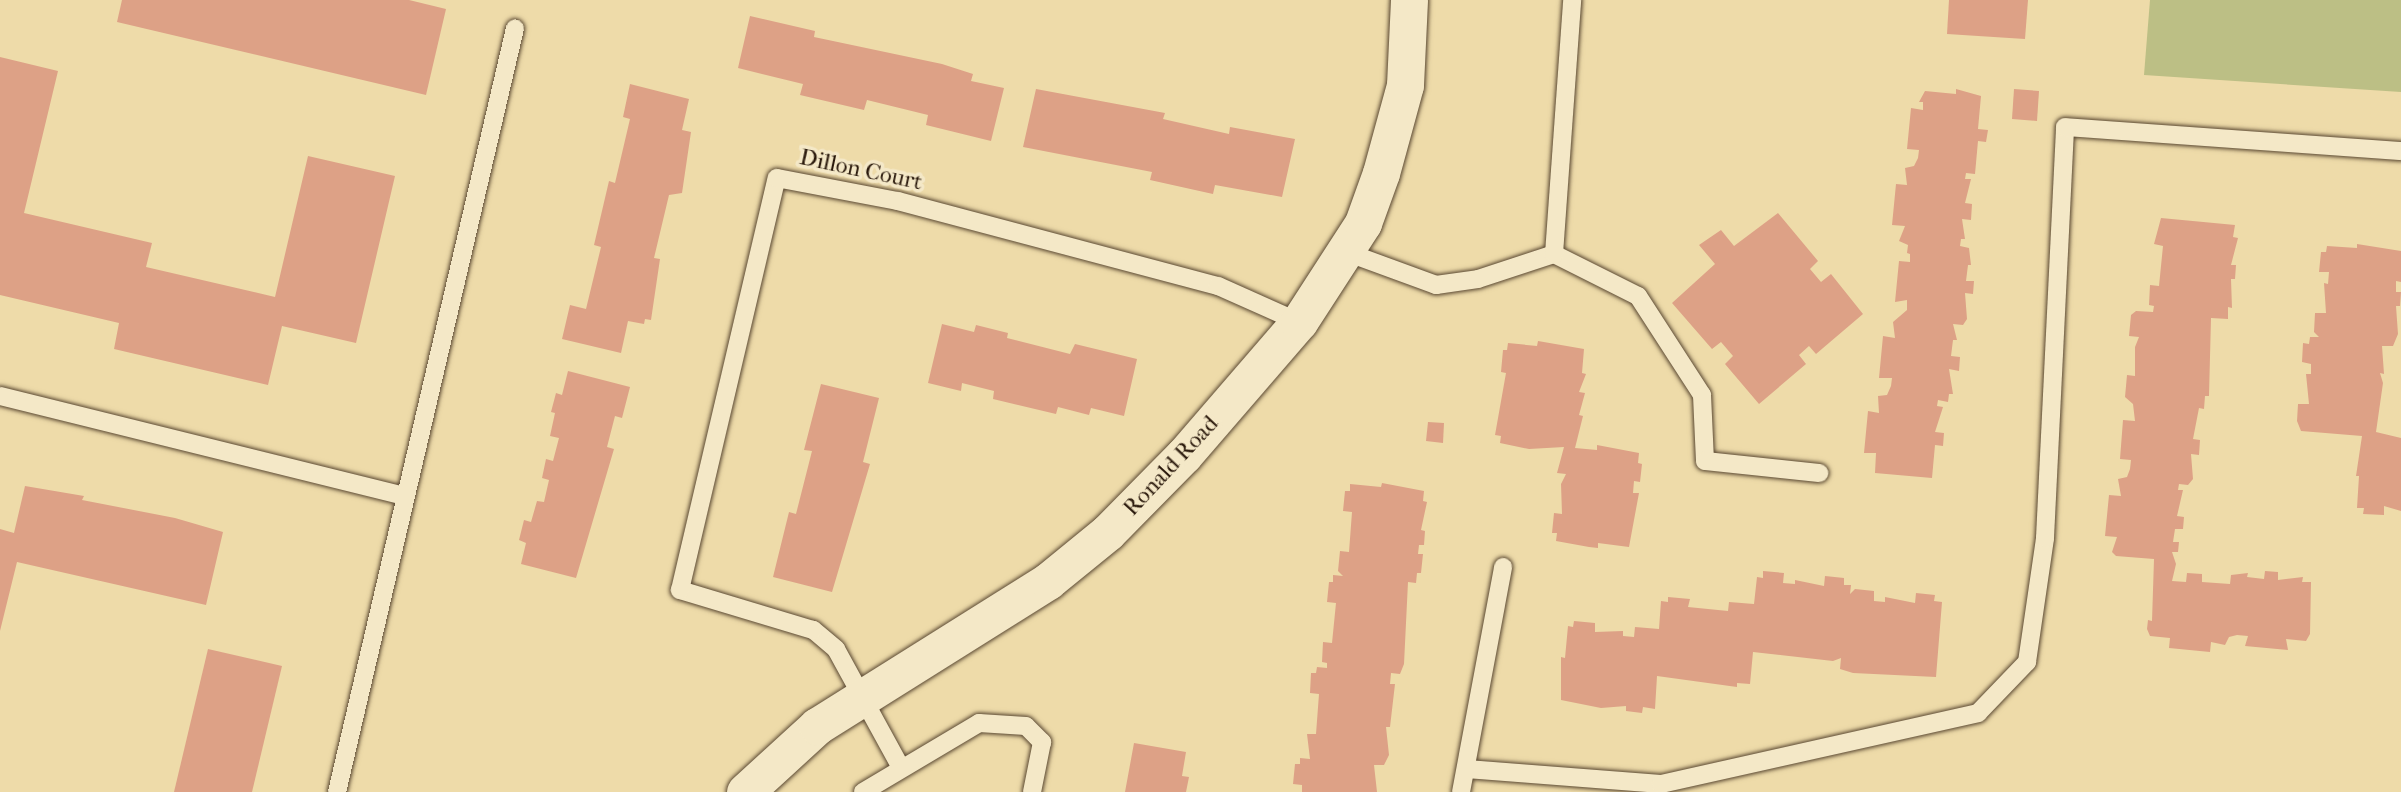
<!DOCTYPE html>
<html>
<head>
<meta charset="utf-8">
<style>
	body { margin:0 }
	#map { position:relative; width:2401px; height:792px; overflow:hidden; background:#eedba9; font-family:"IM FELL French Canon",serif }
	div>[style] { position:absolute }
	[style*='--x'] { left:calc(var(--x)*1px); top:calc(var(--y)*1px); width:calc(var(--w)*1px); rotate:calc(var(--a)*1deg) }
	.green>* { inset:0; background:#bcbf85 }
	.building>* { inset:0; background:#dda186 }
	.roads { filter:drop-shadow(0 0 2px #5a4832) drop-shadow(0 0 2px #5a4832) }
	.service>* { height:18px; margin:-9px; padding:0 9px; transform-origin:9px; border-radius:9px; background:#f4e8c7 }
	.minor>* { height:37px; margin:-18.5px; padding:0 18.5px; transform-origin:18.5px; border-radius:18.5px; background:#f4e8c7 }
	span { translate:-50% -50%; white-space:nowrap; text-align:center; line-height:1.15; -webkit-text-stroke:7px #f4e8c7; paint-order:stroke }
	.street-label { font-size:23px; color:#28170a }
</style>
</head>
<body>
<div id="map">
	<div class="green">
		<i style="clip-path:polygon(2150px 0,2401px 0,2401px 92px,2144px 75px)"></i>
	</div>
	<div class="building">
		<i style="clip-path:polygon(122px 0,409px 0,446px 9px,426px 95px,117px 22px)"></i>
		<i style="clip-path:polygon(1949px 0,2028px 0,2025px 39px,1947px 34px)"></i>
		<i style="clip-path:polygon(750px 16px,815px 31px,814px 37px,942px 64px,973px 74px,971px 81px,1004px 88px,991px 141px,926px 125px,928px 115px,867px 100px,864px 110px,800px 95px,803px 84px,738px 68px)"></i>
		<i style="clip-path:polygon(0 57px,58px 71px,24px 213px,152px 243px,146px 267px,275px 297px,308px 156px,395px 176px,356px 343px,282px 326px,268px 385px,114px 349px,119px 323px,0 295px)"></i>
		<i style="clip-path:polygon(630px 84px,689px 99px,682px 130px,691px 132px,682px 193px,669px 195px,654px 258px,660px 259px,651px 320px,645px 319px,644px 324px,628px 321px,621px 353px,562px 339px,570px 305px,586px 309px,601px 247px,594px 245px,609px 181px,615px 183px,630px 119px,623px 117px)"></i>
		<i style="clip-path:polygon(1036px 89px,1165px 113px,1163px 119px,1229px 134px,1230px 127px,1295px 139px,1282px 197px,1215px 185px,1213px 194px,1150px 180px,1152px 172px,1023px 147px)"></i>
		<i style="clip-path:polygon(1956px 89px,1981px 96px,1978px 129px,1988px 130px,1986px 142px,1978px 141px,1975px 174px,1966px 173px,1965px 179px,1971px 179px,1965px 203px,1972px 204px,1971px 220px,1962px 219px,1965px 239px,1961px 239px,1960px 246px,1969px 248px,1971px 265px,1968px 265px,1966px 281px,1974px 281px,1973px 294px,1965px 293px,1967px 319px,1963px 325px,1953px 324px,1957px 340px,1953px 340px,1951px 356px,1960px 357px,1959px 371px,1949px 369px,1953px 394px,1949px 394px,1948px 402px,1938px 400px,1937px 406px,1943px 407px,1935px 432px,1944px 433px,1943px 446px,1935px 445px,1932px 478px,1875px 473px,1876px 453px,1864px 453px,1868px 411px,1879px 413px,1878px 396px,1887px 395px,1891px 386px,1892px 378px,1879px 378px,1883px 336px,1895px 338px,1893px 322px,1907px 310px,1907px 300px,1895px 302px,1899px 261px,1910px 262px,1910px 254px,1907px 253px,1908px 245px,1899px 241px,1905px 226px,1892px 225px,1896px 184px,1907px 185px,1905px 168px,1914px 166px,1918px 158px,1919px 150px,1907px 149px,1911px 108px,1923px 110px,1923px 102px,1919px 102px,1925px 91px,1956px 94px)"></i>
		<i style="clip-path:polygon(2014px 89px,2039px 91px,2037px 121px,2012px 119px)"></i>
		<i style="clip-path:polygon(1778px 213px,1818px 261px,1810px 269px,1821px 282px,1831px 274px,1863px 314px,1816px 354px,1809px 346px,1799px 355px,1806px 364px,1759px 404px,1725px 364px,1733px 356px,1721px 342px,1712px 349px,1672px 303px,1715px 264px,1699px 245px,1721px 230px,1734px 246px)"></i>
		<i style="clip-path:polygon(2161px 218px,2235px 225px,2233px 237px,2238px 238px,2231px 265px,2236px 265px,2235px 279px,2231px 279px,2232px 308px,2228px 307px,2228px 319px,2211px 318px,2209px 396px,2205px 396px,2204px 409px,2199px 408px,2193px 439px,2200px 440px,2199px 455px,2191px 454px,2193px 479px,2188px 485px,2179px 484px,2178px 490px,2183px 490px,2177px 516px,2184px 517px,2183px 529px,2175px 529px,2173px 542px,2179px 542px,2178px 552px,2172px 552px,2176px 564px,2172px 581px,2186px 582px,2187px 573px,2202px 574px,2202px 582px,2230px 584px,2231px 575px,2248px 573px,2247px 577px,2264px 579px,2265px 571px,2278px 572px,2278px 580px,2303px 577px,2302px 582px,2311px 582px,2310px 634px,2306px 641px,2286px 639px,2288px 650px,2245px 646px,2248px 636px,2237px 635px,2229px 637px,2225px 645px,2211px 642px,2210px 652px,2169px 648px,2170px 638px,2150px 636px,2147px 629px,2148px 620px,2152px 621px,2154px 559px,2116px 556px,2112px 552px,2117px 537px,2105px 536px,2109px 495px,2121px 496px,2118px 479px,2127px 477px,2130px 469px,2131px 460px,2120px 459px,2123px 420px,2135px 421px,2133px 404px,2125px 397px,2127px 375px,2135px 376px,2135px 347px,2139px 337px,2129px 336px,2131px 315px,2136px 311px,2153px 312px,2154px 306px,2149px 305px,2150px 285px,2159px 286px,2163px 246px,2154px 244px)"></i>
		<i style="clip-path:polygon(2357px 244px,2401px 251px,2401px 282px,2396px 281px,2396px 292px,2401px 292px,2400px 306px,2396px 306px,2398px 334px,2393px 346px,2382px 346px,2384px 374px,2380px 373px,2383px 383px,2376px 432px,2401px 438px,2401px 511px,2384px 506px,2384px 515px,2363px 514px,2364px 508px,2357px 508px,2359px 476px,2356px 476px,2362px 436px,2301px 431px,2297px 421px,2298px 404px,2309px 404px,2306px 374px,2311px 374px,2311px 364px,2302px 362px,2303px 343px,2309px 344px,2310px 337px,2319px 337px,2314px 332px,2315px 313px,2326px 313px,2324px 283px,2328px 284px,2329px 272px,2319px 272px,2321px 252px,2326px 252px,2327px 246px,2357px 248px)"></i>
		<i style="clip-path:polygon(942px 324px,974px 332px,976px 325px,1008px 333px,1007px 338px,1070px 354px,1075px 344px,1137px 359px,1124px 416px,1091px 408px,1089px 415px,1058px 407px,1056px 414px,993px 399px,994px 391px,962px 383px,961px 391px,928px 383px)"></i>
		<i style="clip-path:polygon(1538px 341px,1584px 349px,1582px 373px,1586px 374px,1579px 392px,1585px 393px,1579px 415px,1583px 416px,1575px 448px,1597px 450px,1597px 445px,1639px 453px,1638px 463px,1642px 464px,1640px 482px,1634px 481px,1633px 493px,1639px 493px,1629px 547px,1598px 543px,1598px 548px,1589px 547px,1556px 541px,1557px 533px,1552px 533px,1554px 513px,1562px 514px,1561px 484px,1566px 474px,1557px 473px,1564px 447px,1529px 449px,1500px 443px,1501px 436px,1495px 435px,1506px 373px,1501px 372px,1503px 350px,1507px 350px,1508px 343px,1537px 346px)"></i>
		<i style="clip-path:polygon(568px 371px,630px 387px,622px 418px,615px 416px,607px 447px,614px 449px,576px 578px,521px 564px,526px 543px,519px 540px,524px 520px,531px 522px,537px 501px,544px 502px,549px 480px,542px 478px,546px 459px,553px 461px,559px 438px,550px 436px,555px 413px,551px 412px,556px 393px,562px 395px)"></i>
		<i style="clip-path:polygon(821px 384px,879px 398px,863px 462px,870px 464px,832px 592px,773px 577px,789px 512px,796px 514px,812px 451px,804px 450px)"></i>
		<i style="clip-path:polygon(1428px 422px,1444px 423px,1443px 443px,1426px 441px)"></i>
		<i style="clip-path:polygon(1382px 483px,1424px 491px,1423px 501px,1427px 502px,1421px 530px,1425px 531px,1424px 545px,1419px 545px,1418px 554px,1423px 554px,1421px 573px,1417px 573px,1416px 583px,1408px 582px,1404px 664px,1400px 674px,1391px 673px,1390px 684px,1395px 684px,1390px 727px,1386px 727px,1389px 755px,1384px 765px,1374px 765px,1377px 792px,1302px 792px,1302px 785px,1293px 784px,1295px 764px,1300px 764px,1300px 758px,1310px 759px,1307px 734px,1316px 734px,1319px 694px,1310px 693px,1311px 673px,1316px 673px,1317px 667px,1327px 668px,1327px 663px,1322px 662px,1323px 642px,1332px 643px,1336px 603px,1327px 602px,1329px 582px,1333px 582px,1333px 575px,1343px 576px,1338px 571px,1340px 551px,1349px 552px,1352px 512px,1343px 511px,1345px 491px,1350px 491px,1350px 484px,1381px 487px)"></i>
		<i style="clip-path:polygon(25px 486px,84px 496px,82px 500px,175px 518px,223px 532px,206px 605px,17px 562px,0 631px,0 529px,14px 533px)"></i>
		<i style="clip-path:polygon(1763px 571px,1784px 573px,1783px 583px,1795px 584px,1795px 580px,1824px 586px,1825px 576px,1844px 578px,1844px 585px,1851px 585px,1850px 594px,1855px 589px,1874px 591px,1874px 601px,1885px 602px,1885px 597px,1915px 603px,1916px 593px,1935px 595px,1934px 601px,1942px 602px,1936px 677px,1853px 673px,1840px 669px,1841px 658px,1833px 661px,1753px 652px,1750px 684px,1737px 683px,1737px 687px,1657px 676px,1655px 709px,1643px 707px,1642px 713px,1626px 711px,1626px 706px,1601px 708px,1561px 700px,1561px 657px,1565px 658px,1568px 626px,1573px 627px,1574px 621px,1595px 623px,1595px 632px,1623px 631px,1623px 636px,1634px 637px,1635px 627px,1659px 629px,1661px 601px,1668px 602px,1668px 597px,1690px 599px,1688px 607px,1728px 611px,1729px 602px,1754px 604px,1757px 577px,1763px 578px)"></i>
		<i style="clip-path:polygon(208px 649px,282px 666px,252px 792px,174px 792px)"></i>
		<i style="clip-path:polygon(1134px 743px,1186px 752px,1182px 776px,1189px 777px,1186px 792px,1125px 792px)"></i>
	</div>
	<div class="roads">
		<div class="service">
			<i style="--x:1346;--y:252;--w:96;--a:20.1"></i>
			<i style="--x:1436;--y:285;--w:42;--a:-8.1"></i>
			<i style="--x:1478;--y:279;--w:80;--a:-18.2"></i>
			<i style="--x:1554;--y:254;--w:94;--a:26.6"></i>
			<i style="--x:1638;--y:296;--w:118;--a:57.1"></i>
			<i style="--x:1702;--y:395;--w:66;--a:87.4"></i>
			<i style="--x:1705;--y:461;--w:115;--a:6"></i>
			<i style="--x:1554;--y:254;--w:255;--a:-85.9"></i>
			<i style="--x:0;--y:396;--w:417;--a:13.9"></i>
			<i style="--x:900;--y:766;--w:133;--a:-118.7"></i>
			<i style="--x:836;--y:649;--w:30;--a:-140"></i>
			<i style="--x:813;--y:630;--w:139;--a:-163.3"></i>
			<i style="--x:680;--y:590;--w:423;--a:-76.8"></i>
			<i style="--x:777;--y:178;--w:123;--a:10.8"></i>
			<i style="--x:898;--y:201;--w:331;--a:14.9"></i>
			<i style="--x:1218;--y:286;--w:89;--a:24"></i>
			<i style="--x:1466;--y:769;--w:196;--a:4.4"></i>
			<i style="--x:1661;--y:784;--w:325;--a:-12.6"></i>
			<i style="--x:1978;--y:713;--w:71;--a:-46.1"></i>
			<i style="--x:2027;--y:662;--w:125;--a:-81.7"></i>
			<i style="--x:2045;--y:538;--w:411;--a:-87.2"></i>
			<i style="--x:2065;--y:127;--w:337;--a:4.1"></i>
			<i style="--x:337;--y:792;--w:784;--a:-76.88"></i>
			<i style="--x:863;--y:792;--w:135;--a:-30.7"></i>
			<i style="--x:979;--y:723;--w:47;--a:3.7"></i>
			<i style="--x:1026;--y:726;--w:23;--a:45"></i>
			<i style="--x:1042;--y:742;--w:51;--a:101.3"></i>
			<i style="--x:1461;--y:792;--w:229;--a:-79.4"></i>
		</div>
		<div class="minor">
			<i style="--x:745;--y:792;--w:98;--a:-42.5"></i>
			<i style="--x:817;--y:726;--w:273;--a:-32.1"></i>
			<i style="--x:1048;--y:581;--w:77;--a:-39.2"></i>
			<i style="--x:1108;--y:532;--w:108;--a:-45.4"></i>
			<i style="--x:1184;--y:455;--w:176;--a:-49.2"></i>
			<i style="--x:1299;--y:322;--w:118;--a:-57.1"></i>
			<i style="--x:1363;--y:223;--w:53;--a:-70.2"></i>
			<i style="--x:1381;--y:173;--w:91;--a:-74.7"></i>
			<i style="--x:1405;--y:85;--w:85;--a:-87.3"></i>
		</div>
	</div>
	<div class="street-label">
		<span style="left:861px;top:170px;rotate:12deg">Dillon Court</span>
		<span style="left:1171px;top:466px;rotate:-47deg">Ronald Road</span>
	</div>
</div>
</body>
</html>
